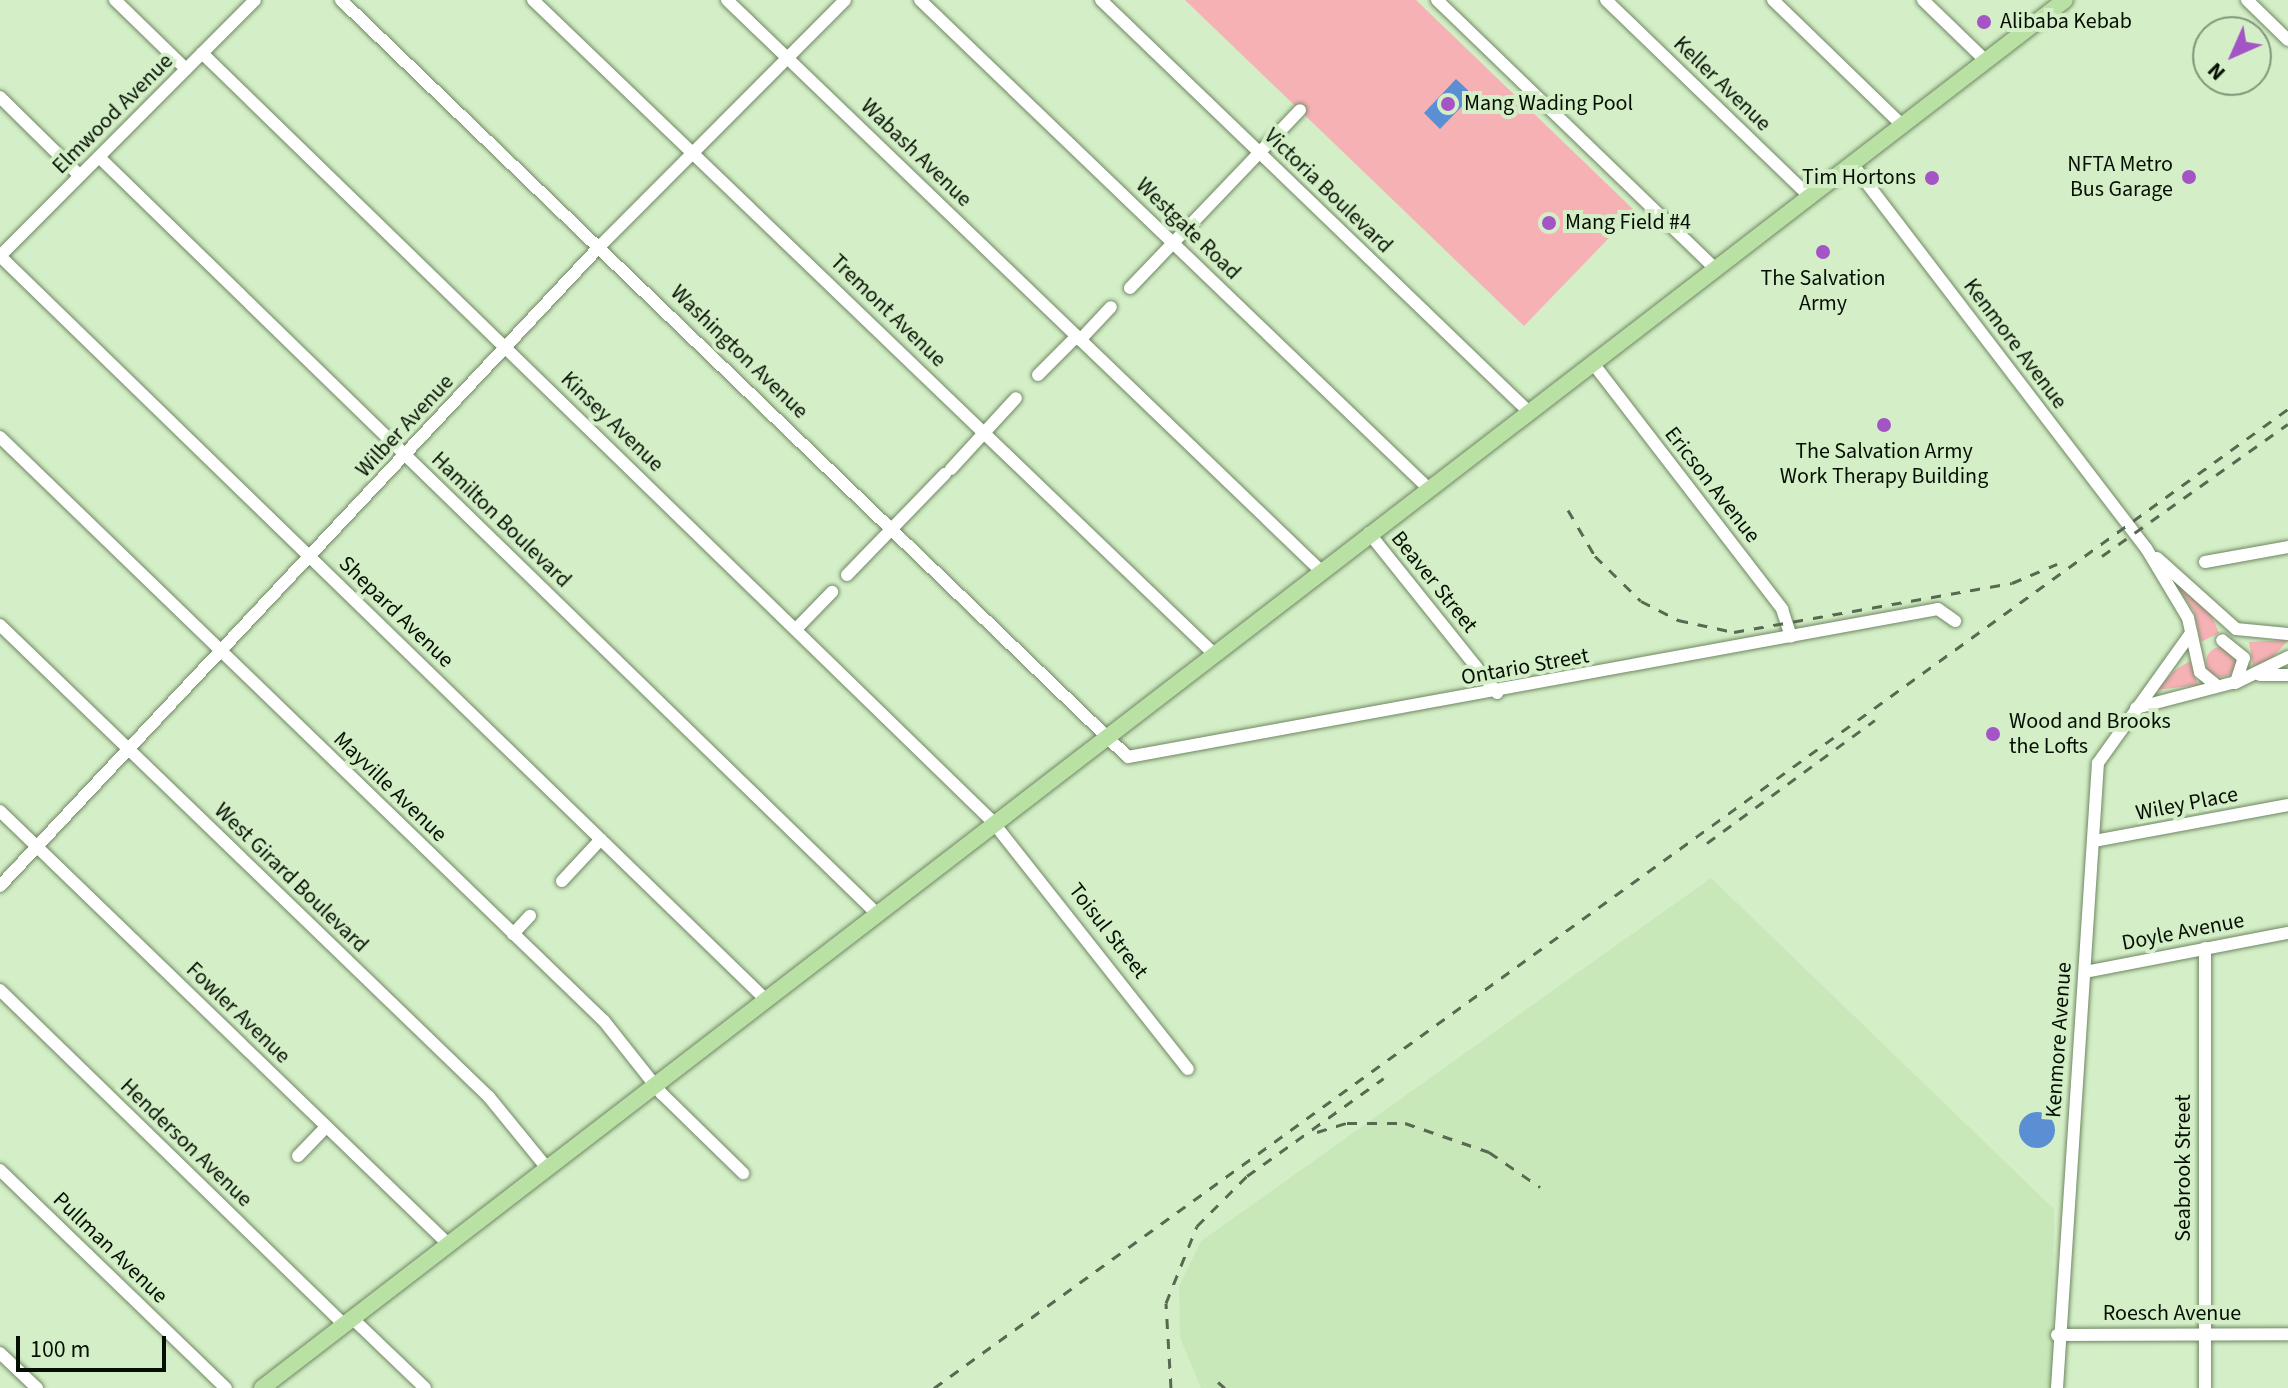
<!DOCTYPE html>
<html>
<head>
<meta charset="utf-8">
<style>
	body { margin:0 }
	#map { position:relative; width:2288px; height:1388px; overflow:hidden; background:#d4efc7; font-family:"Source Sans 3",sans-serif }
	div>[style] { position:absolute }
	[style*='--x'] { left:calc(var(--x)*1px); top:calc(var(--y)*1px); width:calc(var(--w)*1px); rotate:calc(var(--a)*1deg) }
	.built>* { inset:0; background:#c8e8b9 }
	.green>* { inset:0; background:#f6b1b5 }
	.round { border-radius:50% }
	.water>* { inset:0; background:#5a8fd4 }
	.roads { filter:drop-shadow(0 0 2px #6f8763) drop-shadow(0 0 2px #6f8763) }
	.minor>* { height:12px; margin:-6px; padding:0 6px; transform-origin:6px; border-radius:6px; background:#fff }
	.major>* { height:16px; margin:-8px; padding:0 8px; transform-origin:8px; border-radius:8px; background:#bae1a4 }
	.rail>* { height:3px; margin-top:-1.5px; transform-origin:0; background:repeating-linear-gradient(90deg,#586851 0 10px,transparent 0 20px) }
	.dots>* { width:22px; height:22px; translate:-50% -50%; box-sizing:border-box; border:4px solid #d4efc7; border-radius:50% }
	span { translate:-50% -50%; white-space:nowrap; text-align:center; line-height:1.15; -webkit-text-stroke:8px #d4efc7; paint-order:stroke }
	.poi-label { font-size:22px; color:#060f03 }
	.left { translate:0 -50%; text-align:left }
	.right { translate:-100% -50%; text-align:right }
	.street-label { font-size:22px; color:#060f03 }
	.north { position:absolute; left:2192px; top:16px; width:80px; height:80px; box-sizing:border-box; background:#d4efc7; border:2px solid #829579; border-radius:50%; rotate:225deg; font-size:22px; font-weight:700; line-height:32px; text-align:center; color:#060f03 }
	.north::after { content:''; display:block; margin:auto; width:28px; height:36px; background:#a554c5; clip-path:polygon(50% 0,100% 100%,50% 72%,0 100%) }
	.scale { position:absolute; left:16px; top:1336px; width:150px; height:36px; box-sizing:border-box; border:4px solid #060f03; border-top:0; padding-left:10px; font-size:24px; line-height:28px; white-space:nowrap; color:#060f03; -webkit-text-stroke:6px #d4efc7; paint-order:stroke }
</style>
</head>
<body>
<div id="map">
	<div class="built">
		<i style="clip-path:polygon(1711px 878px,2054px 1209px,2052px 1388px,1201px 1388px,1180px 1338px,1179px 1286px,1201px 1241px)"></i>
	</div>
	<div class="green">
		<i style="clip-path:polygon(1185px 0,1416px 0,1635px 211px,1524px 326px)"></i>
		<i style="clip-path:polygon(2171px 579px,2211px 614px,2219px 633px,2201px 642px,2194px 611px)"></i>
		<i style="clip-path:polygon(2288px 640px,2267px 664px,2253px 666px,2249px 642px)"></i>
		<i class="round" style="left:2206px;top:647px;width:30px;height:30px"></i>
		<i style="clip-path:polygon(2190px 661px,2198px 685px,2156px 690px,2175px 670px)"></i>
	</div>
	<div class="water">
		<i style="clip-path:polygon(1456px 79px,1473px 95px,1440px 129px,1424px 113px)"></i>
		<i class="round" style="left:2019px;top:1112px;width:36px;height:36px"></i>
	</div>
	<div class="roads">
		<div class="minor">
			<i style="--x:115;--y:0;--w:99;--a:44.2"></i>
			<i style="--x:341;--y:0;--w:1092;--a:43.89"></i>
			<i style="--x:1128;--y:757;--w:823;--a:-10.35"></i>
			<i style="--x:1938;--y:609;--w:21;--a:35"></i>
			<i style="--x:533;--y:0;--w:943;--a:43.84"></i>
			<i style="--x:727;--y:0;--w:824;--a:43.87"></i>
			<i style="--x:920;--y:0;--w:704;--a:43.85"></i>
			<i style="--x:1101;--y:0;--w:593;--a:43.91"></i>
			<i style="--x:1437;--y:0;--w:388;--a:44"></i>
			<i style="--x:1606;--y:0;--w:284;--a:44"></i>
			<i style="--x:1773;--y:0;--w:181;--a:44.1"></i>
			<i style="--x:1923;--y:0;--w:88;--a:44.1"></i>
			<i style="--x:2247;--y:0;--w:57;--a:44.3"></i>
			<i style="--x:202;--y:53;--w:1102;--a:44.19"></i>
			<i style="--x:992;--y:821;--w:316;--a:51.7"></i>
			<i style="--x:0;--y:97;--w:112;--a:44.6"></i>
			<i style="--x:99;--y:157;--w:1083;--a:44.21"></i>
			<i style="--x:1853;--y:165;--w:482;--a:52.6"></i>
			<i style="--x:2146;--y:548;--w:82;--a:59"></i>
			<i style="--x:2188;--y:618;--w:55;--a:77.5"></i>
			<i style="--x:2200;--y:672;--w:22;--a:39"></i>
			<i style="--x:0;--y:256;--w:1064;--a:44.16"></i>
			<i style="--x:0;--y:256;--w:361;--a:-45.1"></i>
			<i style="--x:1130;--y:288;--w:246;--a:-46.3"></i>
			<i style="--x:1080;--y:340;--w:45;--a:-46.8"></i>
			<i style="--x:1592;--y:362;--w:312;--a:52.4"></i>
			<i style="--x:1782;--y:609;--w:29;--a:72"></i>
			<i style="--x:1038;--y:375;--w:55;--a:-45"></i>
			<i style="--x:0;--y:437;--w:840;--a:44.04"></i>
			<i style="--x:604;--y:1021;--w:92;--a:51.6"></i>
			<i style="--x:661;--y:1093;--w:115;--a:44.3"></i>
			<i style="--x:951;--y:469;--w:96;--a:-47.5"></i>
			<i style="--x:1369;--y:533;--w:205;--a:51.3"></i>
			<i style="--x:2157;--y:558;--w:106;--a:41.9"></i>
			<i style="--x:2236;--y:629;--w:52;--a:5.5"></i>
			<i style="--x:2205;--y:562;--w:84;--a:-10.2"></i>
			<i style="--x:847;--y:575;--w:141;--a:-45.9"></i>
			<i style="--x:0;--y:625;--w:680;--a:43.99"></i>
			<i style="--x:489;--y:1097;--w:90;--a:50.8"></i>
			<i style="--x:796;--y:629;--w:52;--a:-45.8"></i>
			<i style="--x:2260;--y:675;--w:28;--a:0"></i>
			<i style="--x:2235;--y:683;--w:59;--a:-26.1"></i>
			<i style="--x:2136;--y:708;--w:103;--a:-14.6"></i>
			<i style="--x:2236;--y:682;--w:25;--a:-72"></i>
			<i style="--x:2244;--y:658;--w:28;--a:-141"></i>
			<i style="--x:0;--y:811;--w:623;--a:44.02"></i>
			<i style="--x:2094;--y:841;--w:197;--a:-10.5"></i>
			<i style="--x:562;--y:881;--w:57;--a:-47.1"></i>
			<i style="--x:0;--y:886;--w:877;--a:-46.85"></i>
			<i style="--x:600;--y:246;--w:347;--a:-45.1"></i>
			<i style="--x:513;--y:934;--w:25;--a:-47"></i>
			<i style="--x:2205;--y:948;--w:440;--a:90"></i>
			<i style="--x:2085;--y:972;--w:207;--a:-10.9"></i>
			<i style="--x:0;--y:990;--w:479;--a:44.2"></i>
			<i style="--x:298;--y:1156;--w:40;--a:-46"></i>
			<i style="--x:0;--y:1170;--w:314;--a:44"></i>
			<i style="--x:352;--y:1318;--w:101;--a:43.8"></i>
			<i style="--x:2057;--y:1335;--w:231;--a:-0.2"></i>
			<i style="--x:0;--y:1353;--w:51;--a:43.4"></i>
			<i style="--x:2057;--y:1388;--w:626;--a:-86.25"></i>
			<i style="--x:2098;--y:763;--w:160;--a:-54.4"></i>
		</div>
		<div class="major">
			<i style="--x:262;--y:1388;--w:2275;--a:-37.59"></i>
		</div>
	</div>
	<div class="rail">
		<i style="--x:1568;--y:510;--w:53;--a:59.6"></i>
		<i style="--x:1595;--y:556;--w:64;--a:44.4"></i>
		<i style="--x:1641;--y:601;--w:42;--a:27.2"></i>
		<i style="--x:1678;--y:620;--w:57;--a:12.1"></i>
		<i style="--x:1734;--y:632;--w:282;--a:-10"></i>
		<i style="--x:2012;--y:583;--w:49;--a:-22.9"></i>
		<i style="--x:2102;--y:556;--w:228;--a:-35.4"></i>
		<i style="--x:1707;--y:843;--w:208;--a:-36.2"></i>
		<i style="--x:1317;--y:1132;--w:31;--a:-17"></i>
		<i style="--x:1347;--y:1123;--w:58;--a:0"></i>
		<i style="--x:1405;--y:1123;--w:89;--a:19"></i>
		<i style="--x:1489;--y:1152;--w:62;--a:34.5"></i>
		<i style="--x:1218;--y:1382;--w:9;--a:41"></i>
		<i style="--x:934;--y:1388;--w:1671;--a:-35.87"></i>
		<i style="--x:1171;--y:1388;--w:85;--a:-93.4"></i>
		<i style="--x:1166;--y:1303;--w:83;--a:-68.1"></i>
		<i style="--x:1197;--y:1226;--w:71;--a:-45"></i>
		<i style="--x:1247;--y:1176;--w:168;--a:-35.6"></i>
	</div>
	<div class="dots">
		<i style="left:1984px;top:22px;background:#a554c5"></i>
		<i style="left:1448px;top:104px;background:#a554c5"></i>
		<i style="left:2189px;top:177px;background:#a554c5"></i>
		<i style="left:1932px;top:178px;background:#a554c5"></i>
		<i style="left:1549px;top:223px;background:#a554c5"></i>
		<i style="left:1823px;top:252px;background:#a554c5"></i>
		<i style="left:1884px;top:425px;background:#a554c5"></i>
		<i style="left:1993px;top:734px;background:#a554c5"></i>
	</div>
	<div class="poi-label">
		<span class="left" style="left:2000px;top:22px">Alibaba Kebab</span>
		<span class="left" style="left:1464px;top:104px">Mang Wading Pool</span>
		<span class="right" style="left:2173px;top:177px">NFTA Metro<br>Bus Garage</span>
		<span class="right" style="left:1916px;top:178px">Tim Hortons</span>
		<span class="left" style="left:1565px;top:223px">Mang Field #4</span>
		<span style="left:1823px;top:291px">The Salvation<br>Army</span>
		<span style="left:1884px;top:464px">The Salvation Army<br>Work Therapy Building</span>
		<span class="left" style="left:2009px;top:734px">Wood and Brooks<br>the Lofts</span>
	</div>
	<div class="street-label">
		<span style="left:1722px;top:84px;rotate:44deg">Keller Avenue</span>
		<span style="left:113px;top:114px;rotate:-45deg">Elmwood Avenue</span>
		<span style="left:916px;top:153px;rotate:44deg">Wabash Avenue</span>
		<span style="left:1328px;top:191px;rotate:44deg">Victoria Boulevard</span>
		<span style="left:1188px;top:229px;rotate:44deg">Westgate Road</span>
		<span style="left:888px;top:311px;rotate:44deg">Tremont Avenue</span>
		<span style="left:2015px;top:344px;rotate:53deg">Kenmore Avenue</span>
		<span style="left:739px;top:352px;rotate:44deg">Washington Avenue</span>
		<span style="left:612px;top:422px;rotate:44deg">Kinsey Avenue</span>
		<span style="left:405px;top:426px;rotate:-47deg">Wilber Avenue</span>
		<span style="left:1712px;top:485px;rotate:52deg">Ericson Avenue</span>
		<span style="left:501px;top:520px;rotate:44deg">Hamilton Boulevard</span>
		<span style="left:1434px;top:582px;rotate:51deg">Beaver Street</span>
		<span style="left:396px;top:612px;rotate:44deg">Shepard Avenue</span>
		<span style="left:1525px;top:667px;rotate:-10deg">Ontario Street</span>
		<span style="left:390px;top:787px;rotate:44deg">Mayville Avenue</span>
		<span style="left:2187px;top:804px;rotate:-11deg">Wiley Place</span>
		<span style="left:291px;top:878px;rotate:44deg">West Girard Boulevard</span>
		<span style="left:1108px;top:931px;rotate:52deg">Toisul Street</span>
		<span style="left:2183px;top:932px;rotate:-11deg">Doyle Avenue</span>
		<span style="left:238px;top:1013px;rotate:44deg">Fowler Avenue</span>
		<span style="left:2059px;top:1040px;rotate:-86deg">Kenmore Avenue</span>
		<span style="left:186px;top:1143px;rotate:44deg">Henderson Avenue</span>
		<span style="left:2184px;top:1168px;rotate:-90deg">Seabrook Street</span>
		<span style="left:110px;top:1248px;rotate:44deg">Pullman Avenue</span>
		<span style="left:2172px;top:1314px">Roesch Avenue</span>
	</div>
	<div class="north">N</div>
	<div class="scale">100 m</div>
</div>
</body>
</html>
